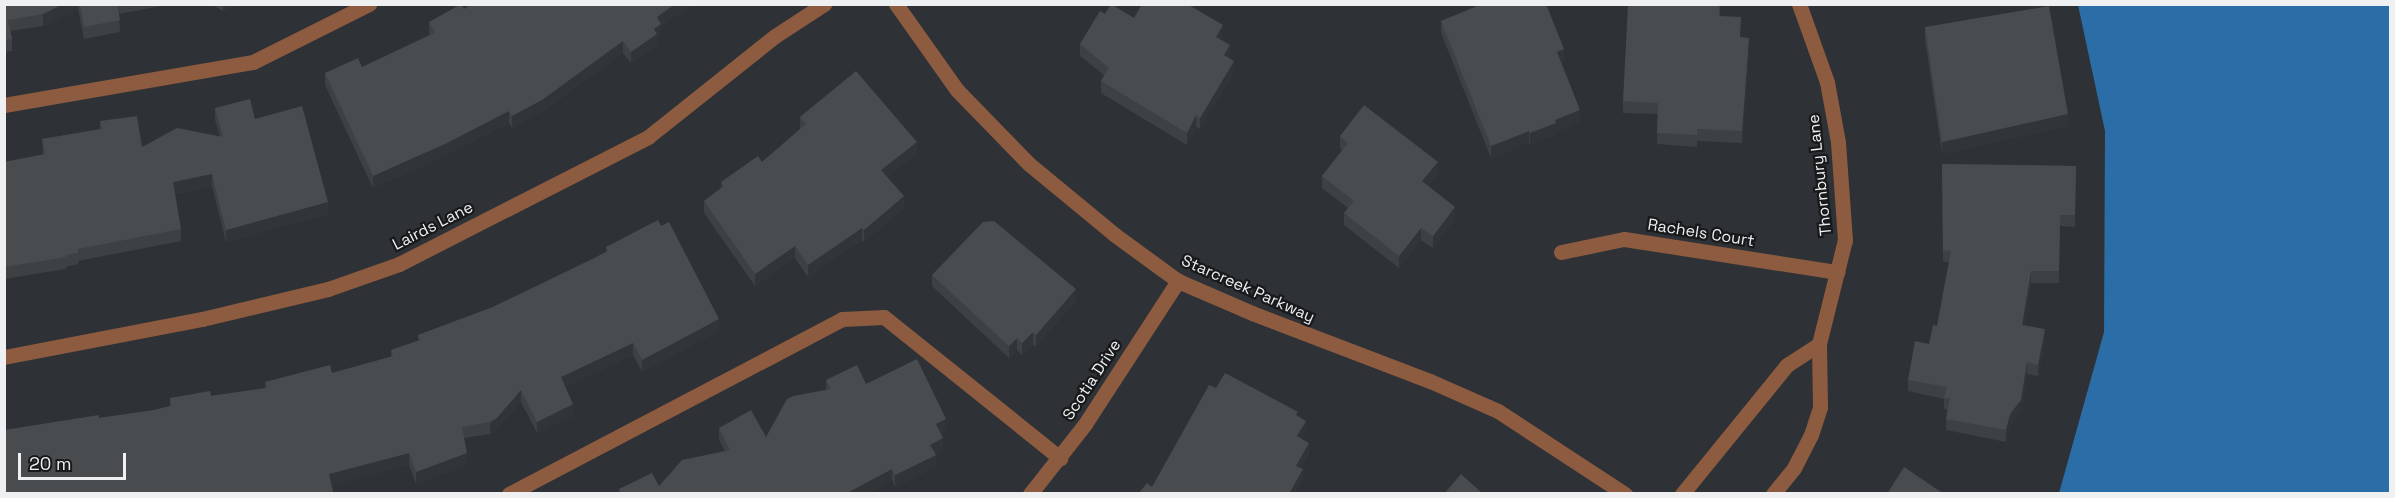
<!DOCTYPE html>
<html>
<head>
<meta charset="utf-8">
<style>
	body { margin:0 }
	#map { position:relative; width:2395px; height:498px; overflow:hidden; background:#2e3135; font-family:"Space Grotesk",sans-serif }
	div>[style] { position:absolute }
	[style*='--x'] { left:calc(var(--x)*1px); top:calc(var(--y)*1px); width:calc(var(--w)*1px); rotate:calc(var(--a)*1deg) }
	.forest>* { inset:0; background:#2b6da6 }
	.minor>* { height:15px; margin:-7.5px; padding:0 7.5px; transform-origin:7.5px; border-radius:7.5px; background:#8d5b3f }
	.wall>* { inset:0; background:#3e4144 }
	.shaded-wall>* { inset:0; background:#323537 }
	.building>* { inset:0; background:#484c4f }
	span { translate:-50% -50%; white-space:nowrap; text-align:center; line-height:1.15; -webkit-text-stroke:4.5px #17191b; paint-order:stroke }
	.street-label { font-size:16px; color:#eef0f2 }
	.frame { position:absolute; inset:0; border:6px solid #eef0f2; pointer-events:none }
	.scale { position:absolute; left:18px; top:453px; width:108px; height:27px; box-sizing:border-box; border:3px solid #eef0f2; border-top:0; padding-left:8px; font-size:18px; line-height:21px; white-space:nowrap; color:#eef0f2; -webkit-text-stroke:4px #17191b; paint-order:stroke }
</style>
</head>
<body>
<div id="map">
	<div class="forest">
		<i style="clip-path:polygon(2078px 5px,2390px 5px,2390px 493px,2059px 493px,2104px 332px,2105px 131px)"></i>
	</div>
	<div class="minor">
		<i style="--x:896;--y:4;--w:105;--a:54.7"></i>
		<i style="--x:957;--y:90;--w:103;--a:45.8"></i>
		<i style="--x:1029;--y:164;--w:112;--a:39.5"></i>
		<i style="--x:1115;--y:235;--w:78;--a:36.1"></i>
		<i style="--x:1178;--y:281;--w:81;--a:23.4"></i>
		<i style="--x:1252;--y:313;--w:191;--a:20.9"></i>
		<i style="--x:1430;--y:381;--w:74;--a:23.8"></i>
		<i style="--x:1498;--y:411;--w:152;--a:33.2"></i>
		<i style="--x:4;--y:105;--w:253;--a:-9.8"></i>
		<i style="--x:253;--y:62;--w:130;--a:-26.6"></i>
		<i style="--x:1561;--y:252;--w:64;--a:-11.7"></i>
		<i style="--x:1624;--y:239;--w:216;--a:8.8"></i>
		<i style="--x:4;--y:357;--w:202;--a:-10.9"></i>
		<i style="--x:202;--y:319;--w:130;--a:-13.4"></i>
		<i style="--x:328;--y:289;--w:75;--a:-19.4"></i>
		<i style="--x:399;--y:264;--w:280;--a:-27"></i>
		<i style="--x:648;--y:137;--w:162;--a:-38.5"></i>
		<i style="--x:775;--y:36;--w:59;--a:-33.1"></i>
		<i style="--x:509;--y:494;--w:376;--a:-27.7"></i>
		<i style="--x:842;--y:319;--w:42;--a:-2.7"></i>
		<i style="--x:884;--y:317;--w:226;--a:38.7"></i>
		<i style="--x:1030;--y:494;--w:89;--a:-51.8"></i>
		<i style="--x:1085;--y:424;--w:171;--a:-57"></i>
		<i style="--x:1682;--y:494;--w:166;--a:-50.9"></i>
		<i style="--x:1787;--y:365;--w:38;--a:-33"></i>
		<i style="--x:1773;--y:494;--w:33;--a:-51"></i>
		<i style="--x:1794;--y:468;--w:37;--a:-63"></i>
		<i style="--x:1811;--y:435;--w:29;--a:-72"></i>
		<i style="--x:1820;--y:407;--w:63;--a:-90.9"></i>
		<i style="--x:1819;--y:344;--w:107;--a:-76"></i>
		<i style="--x:1845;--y:240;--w:98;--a:-94.1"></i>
		<i style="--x:1838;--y:142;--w:61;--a:-100.4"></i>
		<i style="--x:1827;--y:82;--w:83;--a:-109.7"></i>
	</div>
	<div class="wall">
		<i style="clip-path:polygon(4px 4px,171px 4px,119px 14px,120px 32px,84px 39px,78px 9px,43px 26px,10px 31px,12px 39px,12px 51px,4px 52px)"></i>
		<i style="clip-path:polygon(211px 4px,241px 4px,223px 11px)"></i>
		<i style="clip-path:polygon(472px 4px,693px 4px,661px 26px,661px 36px,657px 39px,657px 46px,631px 63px,623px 53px,542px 112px,512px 128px,509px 123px,445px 156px,373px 188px,325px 85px,325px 73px,362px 67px,429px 35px,429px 22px,464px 9px)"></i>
		<i style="clip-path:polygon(1720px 4px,1720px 16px,1740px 37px,1749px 50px,1742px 143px,1697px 141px,1697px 147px,1657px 144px,1658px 114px,1623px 113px,1623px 101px)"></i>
		<i style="clip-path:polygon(1105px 14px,1134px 18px,1223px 37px,1221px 40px,1230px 57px,1229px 58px,1234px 72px,1200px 129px,1196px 127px,1187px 145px,1101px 93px,1101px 81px,1104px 75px,1080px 56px,1080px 44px)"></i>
		<i style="clip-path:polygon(1441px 21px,1564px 61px,1561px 62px,1580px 121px,1556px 132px,1556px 134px,1530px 145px,1529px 142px,1491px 158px,1441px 33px)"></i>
		<i style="clip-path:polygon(1925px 27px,2068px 126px,1942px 154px,1925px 39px)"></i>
		<i style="clip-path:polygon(215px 108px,255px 119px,328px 214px,226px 242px,212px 186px,175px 194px,181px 229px,181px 241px,78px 261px,78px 264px,66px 267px,66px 269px,4px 279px,4px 162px,43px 155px,42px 139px,100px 129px,100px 121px,142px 147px,220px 137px,215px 120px)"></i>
		<i style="clip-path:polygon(800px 117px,917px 154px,887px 177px,904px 208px,864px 242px,862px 240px,808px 277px,795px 258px,755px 286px,704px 213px,704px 201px,721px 188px,721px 182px,762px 162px,800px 129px)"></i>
		<i style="clip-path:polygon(1340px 136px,1438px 174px,1428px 186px,1455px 219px,1433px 248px,1421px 240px,1399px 268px,1344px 225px,1344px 213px,1348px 208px,1322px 188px,1322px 176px,1342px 150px,1340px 148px)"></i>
		<i style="clip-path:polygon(1942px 164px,2076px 166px,2075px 227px,2060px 226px,2059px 283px,2031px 283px,2024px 326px,2045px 341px,2038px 376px,2027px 374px,2021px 412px,2010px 426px,2006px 442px,1946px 430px,1946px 419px,1948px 410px,1944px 409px,1944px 399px,1908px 391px,1908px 380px,1929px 344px,1937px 326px,1949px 262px,1943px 262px)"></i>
		<i style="clip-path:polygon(606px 247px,719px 331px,642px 372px,633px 355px,565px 387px,573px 416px,537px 433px,521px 402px,497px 429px,490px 434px,464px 438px,467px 465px,416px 484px,409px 465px,332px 485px,333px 494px,99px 418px,154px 410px,170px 406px,170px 398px,211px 396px,265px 388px,265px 382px,332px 373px,391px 357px,391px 350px,418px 341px,418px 335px,493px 307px,606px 252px)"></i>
		<i style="clip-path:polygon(932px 275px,1076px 301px,1036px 347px,1033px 344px,1022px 355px,1017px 350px,1009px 358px,932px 286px)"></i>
		<i style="clip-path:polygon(826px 380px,866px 384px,946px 431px,941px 433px,943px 450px,935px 454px,936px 467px,895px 487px,892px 480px,867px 494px,619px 494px,619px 489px,659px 486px,725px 451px,719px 440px,719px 428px,766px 437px,826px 390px)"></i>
	</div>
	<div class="shaded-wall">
		<i style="clip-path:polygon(63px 4px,78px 4px,78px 9px,43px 26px,43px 14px)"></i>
		<i style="clip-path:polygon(223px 4px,241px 4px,223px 11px)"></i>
		<i style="clip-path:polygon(675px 4px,693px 4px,661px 26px,661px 36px,657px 39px,657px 46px,631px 63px,631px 52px,657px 17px)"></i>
		<i style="clip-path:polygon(1223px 25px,1223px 37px,1216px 49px,1216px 37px)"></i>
		<i style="clip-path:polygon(1749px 38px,1749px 50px,1742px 143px,1742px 131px)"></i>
		<i style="clip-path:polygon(623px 41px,623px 53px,542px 112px,512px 128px,512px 116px)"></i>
		<i style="clip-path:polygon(1230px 45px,1230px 57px,1224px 67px,1224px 55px)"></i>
		<i style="clip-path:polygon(1564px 49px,1564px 61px,1557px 64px,1557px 52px)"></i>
		<i style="clip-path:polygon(1234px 61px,1234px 72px,1200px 129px,1200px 118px)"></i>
		<i style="clip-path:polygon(1580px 110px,1580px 121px,1556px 132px,1556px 134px,1530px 145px,1530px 133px,1555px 120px)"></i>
		<i style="clip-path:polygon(509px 111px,509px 123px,445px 156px,373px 188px,373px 176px)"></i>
		<i style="clip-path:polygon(2068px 114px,2068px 126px,1942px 154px,1942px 142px)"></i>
		<i style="clip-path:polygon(1196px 115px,1196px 127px,1187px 145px,1187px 133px)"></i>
		<i style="clip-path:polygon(1529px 131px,1529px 142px,1491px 158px,1491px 146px)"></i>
		<i style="clip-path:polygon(917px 142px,917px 154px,881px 182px,881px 170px)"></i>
		<i style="clip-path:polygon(1438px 162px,1438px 174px,1422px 193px,1422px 181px)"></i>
		<i style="clip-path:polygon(212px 174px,212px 186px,173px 194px,173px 182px)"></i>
		<i style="clip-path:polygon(904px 196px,904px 208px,864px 242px,864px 230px)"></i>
		<i style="clip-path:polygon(328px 202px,328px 214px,226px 242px,226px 230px)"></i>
		<i style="clip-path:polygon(1455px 207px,1455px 219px,1433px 248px,1433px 236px)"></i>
		<i style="clip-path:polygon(862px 228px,862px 240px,808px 277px,808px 265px)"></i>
		<i style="clip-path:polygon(1421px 228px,1421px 240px,1399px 268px,1399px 256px)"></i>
		<i style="clip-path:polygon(795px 246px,795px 258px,755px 286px,755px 274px)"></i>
		<i style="clip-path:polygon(2031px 271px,2031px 283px,2022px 337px,2022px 325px)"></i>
		<i style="clip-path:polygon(1076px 289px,1076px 301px,1036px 347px,1036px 335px)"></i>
		<i style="clip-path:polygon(719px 319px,719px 331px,642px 372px,642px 360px)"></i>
		<i style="clip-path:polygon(2045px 329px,2045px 341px,2038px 376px,2038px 365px)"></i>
		<i style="clip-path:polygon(1033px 332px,1033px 344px,1022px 355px,1022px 343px)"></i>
		<i style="clip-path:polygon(1017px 338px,1017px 350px,1009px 358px,1009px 346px)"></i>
		<i style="clip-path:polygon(633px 343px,633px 355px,561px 389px,561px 377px)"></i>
		<i style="clip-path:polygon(2027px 362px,2027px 374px,2021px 412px,2010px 426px,2006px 442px,2006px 430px,2010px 414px)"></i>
		<i style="clip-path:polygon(521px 390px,521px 402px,497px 429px,490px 434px,490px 422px)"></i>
		<i style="clip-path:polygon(573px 404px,573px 416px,537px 433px,537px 422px)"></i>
		<i style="clip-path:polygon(946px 419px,946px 431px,936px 436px,936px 424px)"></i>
		<i style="clip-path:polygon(1306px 421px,1306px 433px,1297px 448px,1297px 436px)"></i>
		<i style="clip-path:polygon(943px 438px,943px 450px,930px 457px,930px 445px)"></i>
		<i style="clip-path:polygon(1309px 443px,1309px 455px,1296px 477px,1296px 466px)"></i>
		<i style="clip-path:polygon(409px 453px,409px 465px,329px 486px,329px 474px)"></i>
		<i style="clip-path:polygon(467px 453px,467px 465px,416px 484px,416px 472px)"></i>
		<i style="clip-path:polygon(936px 455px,936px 467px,895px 487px,895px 475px)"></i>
		<i style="clip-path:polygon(892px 469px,892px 480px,867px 494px,845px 494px)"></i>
		<i style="clip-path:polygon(1303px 469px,1303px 481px,1296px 494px,1289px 494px)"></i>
	</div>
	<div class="building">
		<i style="clip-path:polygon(4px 4px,63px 4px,43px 14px,8px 20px,12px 39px,4px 40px)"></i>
		<i style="clip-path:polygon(80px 4px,117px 4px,120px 20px,84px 27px)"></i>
		<i style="clip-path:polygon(461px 4px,464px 9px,472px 4px,675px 4px,657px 17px,661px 24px,654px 29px,657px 34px,631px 52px,623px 41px,542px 100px,512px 116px,509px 111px,445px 144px,373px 176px,325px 73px,358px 58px,362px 67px,435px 33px,429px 22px)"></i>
		<i style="clip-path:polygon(1111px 4px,1134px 18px,1142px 4px,1187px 4px,1223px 25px,1216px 37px,1230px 45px,1224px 55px,1234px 61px,1200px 118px,1196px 115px,1187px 133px,1101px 81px,1109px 68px,1080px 44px,1100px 11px,1105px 14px)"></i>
		<i style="clip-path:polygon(1482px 4px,1546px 4px,1564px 49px,1557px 52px,1580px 110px,1555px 120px,1556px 123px,1530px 133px,1529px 131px,1491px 146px,1441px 21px)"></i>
		<i style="clip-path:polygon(1628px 4px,1719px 4px,1719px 16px,1741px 17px,1740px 37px,1749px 38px,1742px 131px,1697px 129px,1697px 135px,1657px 133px,1658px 103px,1623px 101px)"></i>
		<i style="clip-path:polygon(2049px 6px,2068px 114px,1942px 142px,1925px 27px)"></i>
		<i style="clip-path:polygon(856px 71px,917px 142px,881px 170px,904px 196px,864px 230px,862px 228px,808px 265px,795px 246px,755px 274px,704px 201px,724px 186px,721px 182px,758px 156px,762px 162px,806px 124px,800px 117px)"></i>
		<i style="clip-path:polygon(250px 99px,255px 119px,302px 106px,328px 202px,226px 230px,212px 174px,173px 182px,181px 229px,78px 249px,78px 253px,66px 255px,66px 257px,4px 267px,4px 162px,45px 154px,42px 139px,102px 129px,100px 121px,137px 116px,142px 147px,177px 128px,223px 137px,215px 108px)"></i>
		<i style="clip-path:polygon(1364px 105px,1438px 162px,1422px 181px,1455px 207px,1433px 236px,1421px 228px,1399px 256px,1344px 213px,1354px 201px,1322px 176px,1348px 143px,1340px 136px)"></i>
		<i style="clip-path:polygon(1942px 164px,2076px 166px,2075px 215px,2060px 215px,2059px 271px,2031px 271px,2022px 325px,2045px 329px,2038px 365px,2027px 362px,2021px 400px,2010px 414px,2006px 430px,1946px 419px,1950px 398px,1944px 398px,1947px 387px,1908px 380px,1915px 341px,1929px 344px,1933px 325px,1937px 326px,1951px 251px,1943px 250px)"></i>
		<i style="clip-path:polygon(658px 220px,661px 226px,669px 222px,719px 319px,642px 360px,633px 343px,561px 377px,573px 404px,537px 422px,521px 390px,497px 418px,490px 422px,462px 427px,467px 453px,416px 472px,409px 453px,329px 474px,333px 492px,328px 494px,4px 494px,4px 430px,99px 415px,99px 418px,154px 410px,171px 406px,170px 398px,210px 391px,211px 396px,267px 388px,265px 382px,330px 365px,332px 373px,393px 356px,391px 350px,420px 340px,418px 335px,493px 307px,591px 260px,608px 251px,606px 247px)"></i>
		<i style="clip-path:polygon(994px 221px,1076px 289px,1036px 335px,1033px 332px,1022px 343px,1017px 338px,1009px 346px,932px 275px,983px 222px)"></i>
		<i style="clip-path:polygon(917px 359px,946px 419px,936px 424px,943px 438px,930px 445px,936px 455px,895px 475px,892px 469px,845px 494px,621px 494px,619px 489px,652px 473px,659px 486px,682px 460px,730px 450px,719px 428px,751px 410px,766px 437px,787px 399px,793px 396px,831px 389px,826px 380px,857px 365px,866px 384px)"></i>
		<i style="clip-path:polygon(1225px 373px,1298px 412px,1296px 415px,1306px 421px,1297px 436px,1309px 443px,1296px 466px,1303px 469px,1289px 494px,1138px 494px,1147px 483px,1152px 487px,1209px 385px,1216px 388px)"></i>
		<i style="clip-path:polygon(1904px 467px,1944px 494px,1887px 494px)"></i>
		<i style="clip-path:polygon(1461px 474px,1483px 494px,1444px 494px)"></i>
	</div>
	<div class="street-label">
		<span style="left:1820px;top:175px;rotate:-96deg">Thornbury Lane</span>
		<span style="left:433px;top:226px;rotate:-27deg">Lairds Lane</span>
		<span style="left:1701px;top:233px;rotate:9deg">Rachels Court</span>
		<span style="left:1248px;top:289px;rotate:24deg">Starcreek Parkway</span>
		<span style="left:1092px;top:380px;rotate:-57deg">Scotia Drive</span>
	</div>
	<div class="frame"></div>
	<div class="scale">20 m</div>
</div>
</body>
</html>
